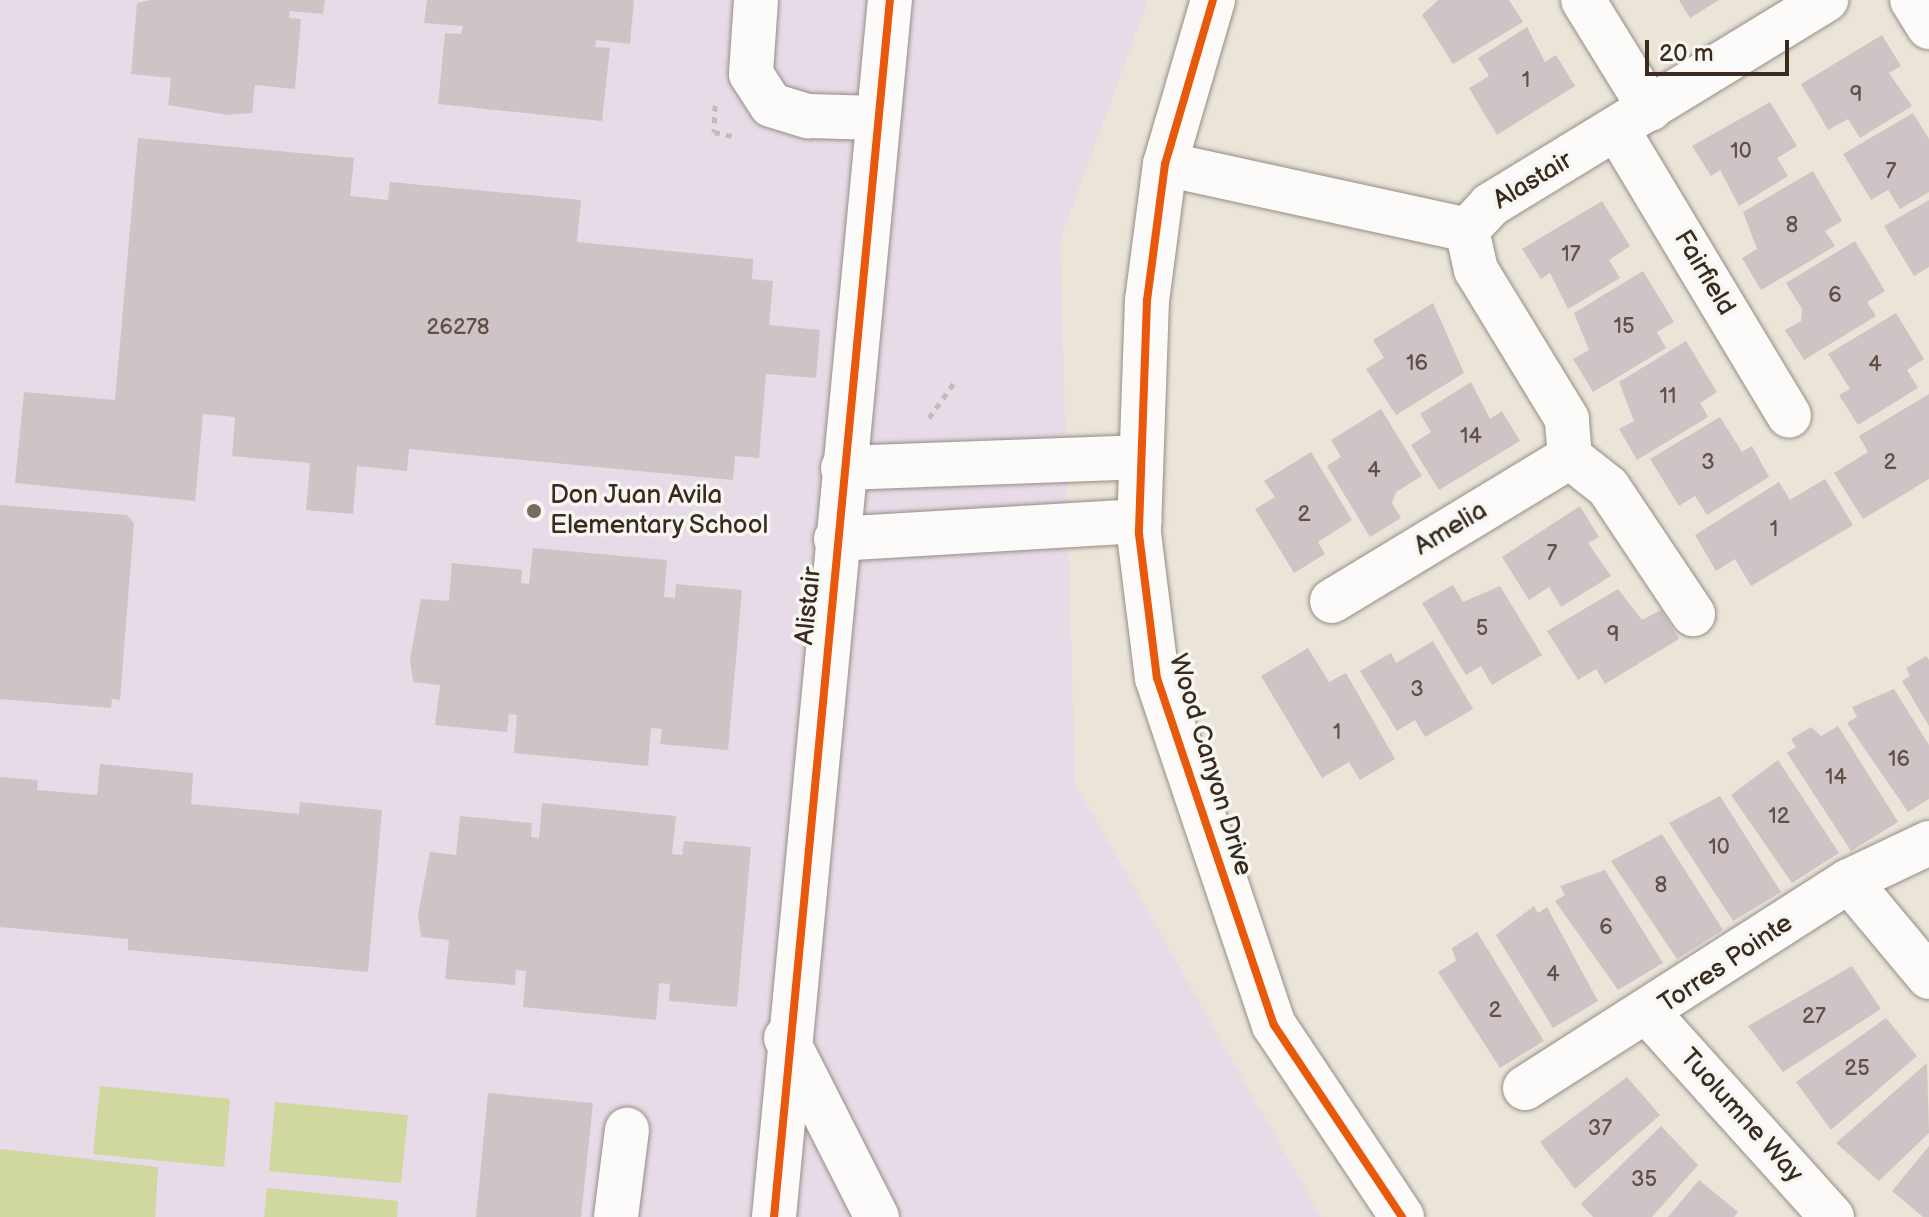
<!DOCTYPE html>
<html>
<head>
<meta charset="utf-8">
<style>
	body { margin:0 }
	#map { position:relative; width:1929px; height:1217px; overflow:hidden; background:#ebe4d9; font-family:"Balsamiq Sans",sans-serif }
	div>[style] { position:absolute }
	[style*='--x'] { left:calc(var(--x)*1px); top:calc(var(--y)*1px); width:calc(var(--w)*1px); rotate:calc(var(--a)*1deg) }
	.built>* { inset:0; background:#e7dbe7 }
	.green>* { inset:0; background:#d0d79f }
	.building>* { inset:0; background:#cec4c5 }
	.path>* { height:5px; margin-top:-2.5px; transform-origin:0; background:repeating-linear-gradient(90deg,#c0bdba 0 6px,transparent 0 12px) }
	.roads { filter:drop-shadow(0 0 2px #948e86) drop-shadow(0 0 2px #948e86) }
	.minor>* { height:44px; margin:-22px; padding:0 22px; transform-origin:22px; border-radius:22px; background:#fcfbf9 }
	.cycleway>* { height:8px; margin:-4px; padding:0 4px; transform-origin:4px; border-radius:4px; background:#e8590c }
	.dots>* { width:22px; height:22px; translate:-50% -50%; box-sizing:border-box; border:4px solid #f6f6f2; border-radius:50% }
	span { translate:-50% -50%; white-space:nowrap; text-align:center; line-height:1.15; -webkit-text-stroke:7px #f6f6f2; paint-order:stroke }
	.number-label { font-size:22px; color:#605048 }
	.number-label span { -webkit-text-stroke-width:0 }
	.street-label { font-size:26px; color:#3b2a1e }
	.poi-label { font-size:26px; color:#3b2a1e }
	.left { translate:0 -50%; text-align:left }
	.scale { position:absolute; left:1645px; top:40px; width:144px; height:36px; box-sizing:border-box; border:4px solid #3b2a1e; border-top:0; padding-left:10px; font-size:24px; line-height:28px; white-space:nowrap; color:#3b2a1e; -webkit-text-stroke:6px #f6f6f2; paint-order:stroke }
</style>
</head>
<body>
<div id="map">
	<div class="built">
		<i style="clip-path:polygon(0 0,1148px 0,1060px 240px,1075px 783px,1321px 1217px,0 1217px)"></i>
	</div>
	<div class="green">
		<i style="clip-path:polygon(100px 1086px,230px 1099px,224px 1167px,93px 1154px)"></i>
		<i style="clip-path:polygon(275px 1102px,408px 1115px,401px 1183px,269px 1171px)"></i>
		<i style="clip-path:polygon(0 1149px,158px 1167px,155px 1217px,0 1217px)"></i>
		<i style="clip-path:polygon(267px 1188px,398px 1201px,397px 1217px,264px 1217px)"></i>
	</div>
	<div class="building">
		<i style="clip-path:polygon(151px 0,325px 0,323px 14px,290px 11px,289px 18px,301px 19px,295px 89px,255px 85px,252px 113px,228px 115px,168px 105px,171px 78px,131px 74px,137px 3px)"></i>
		<i style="clip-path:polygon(427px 0,634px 0,630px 44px,596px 40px,595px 47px,610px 48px,602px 121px,438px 104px,445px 33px,461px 34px,463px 26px,424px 23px)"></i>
		<i style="clip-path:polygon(1438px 0,1509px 0,1523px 22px,1453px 64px,1422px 15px)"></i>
		<i style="clip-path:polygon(1679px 0,1719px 0,1690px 18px)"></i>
		<i style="clip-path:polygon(1527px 27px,1545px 62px,1556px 55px,1575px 86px,1497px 135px,1469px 88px,1489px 76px,1478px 58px)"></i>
		<i style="clip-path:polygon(1882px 35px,1901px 66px,1889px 73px,1912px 106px,1860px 138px,1848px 119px,1828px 130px,1801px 84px)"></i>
		<i style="clip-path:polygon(1770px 102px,1797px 146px,1777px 158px,1788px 176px,1739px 206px,1720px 170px,1711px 176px,1692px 146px)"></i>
		<i style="clip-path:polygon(1913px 113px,1929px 139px,1929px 192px,1900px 209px,1888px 190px,1871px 200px,1843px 154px)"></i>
		<i style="clip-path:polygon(138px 138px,354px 158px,350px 196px,388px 200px,390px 182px,581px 200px,577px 242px,753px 259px,752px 279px,773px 281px,769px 325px,820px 330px,816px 378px,766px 374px,759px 458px,735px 456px,733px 480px,409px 449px,407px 471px,357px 466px,353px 514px,306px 510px,310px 463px,232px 456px,235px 417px,203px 414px,195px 501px,15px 483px,24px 392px,115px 400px)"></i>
		<i style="clip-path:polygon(1813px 171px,1842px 221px,1825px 231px,1835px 246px,1761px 290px,1742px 258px,1757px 249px,1743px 212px)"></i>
		<i style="clip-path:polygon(1929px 200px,1929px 267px,1914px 276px,1884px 226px)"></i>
		<i style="clip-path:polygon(1602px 201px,1630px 246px,1609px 260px,1620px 278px,1568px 309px,1550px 273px,1541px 279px,1522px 249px)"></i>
		<i style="clip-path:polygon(1855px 241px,1885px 291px,1867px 302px,1876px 316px,1804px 360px,1785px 330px,1801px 321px,1802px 309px,1786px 283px)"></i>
		<i style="clip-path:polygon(1643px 271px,1674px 322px,1657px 332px,1666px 348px,1593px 392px,1573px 359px,1589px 350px,1574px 313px)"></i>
		<i style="clip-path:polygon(1433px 303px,1464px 373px,1396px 415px,1366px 369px,1384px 358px,1373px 340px)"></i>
		<i style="clip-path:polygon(1896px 313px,1924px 359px,1907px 370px,1918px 388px,1858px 425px,1839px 395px,1850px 389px,1828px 354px)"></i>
		<i style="clip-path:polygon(1686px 341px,1717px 392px,1700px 403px,1708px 417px,1637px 460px,1619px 429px,1634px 421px,1619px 382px)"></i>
		<i style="clip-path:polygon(1471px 382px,1490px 419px,1502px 411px,1520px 441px,1439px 490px,1411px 445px,1431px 432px,1420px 414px)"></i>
		<i style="clip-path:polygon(1929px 394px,1929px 479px,1863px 519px,1834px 473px,1868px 452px,1859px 436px)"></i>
		<i style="clip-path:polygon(1381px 409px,1422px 476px,1396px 492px,1392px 503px,1401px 518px,1370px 537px,1327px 466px,1341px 457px,1331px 440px)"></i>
		<i style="clip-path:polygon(1720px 417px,1742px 452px,1752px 446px,1769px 477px,1707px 515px,1695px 496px,1679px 506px,1650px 459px)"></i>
		<i style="clip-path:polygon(1311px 452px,1352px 520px,1318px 542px,1325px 554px,1294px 573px,1255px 509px,1275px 497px,1264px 481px)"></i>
		<i style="clip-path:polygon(1825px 479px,1853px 525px,1751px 586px,1735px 559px,1716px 571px,1695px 535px,1779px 482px,1790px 500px)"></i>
		<i style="clip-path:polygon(0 505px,127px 515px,134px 523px,120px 700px,112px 699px,111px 708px,0 699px)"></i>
		<i style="clip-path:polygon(1580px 506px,1599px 537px,1588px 543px,1611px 576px,1561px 607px,1549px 587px,1529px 600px,1502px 557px)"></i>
		<i style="clip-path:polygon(533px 548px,667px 560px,664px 597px,675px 598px,676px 584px,742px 590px,728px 750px,660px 744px,662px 729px,651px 728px,648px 766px,514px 753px,517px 715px,509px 714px,507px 732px,435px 725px,440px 685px,413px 682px,410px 660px,421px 599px,449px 601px,452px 563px,522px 570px,521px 583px,529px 584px)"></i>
		<i style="clip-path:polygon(1453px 585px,1463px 602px,1500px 586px,1542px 655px,1492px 685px,1481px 666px,1466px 675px,1422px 603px)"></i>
		<i style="clip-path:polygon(1618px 589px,1642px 620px,1661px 610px,1679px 639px,1605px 684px,1596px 669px,1578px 680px,1547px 631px)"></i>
		<i style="clip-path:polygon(1433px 641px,1473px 709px,1425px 737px,1415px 720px,1397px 731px,1360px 671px,1391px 653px,1396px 663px)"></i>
		<i style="clip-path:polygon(1308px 648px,1329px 682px,1346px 673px,1395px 759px,1360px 780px,1349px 762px,1322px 778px,1261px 676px)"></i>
		<i style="clip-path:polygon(1926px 656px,1929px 660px,1929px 726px,1902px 681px,1910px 676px,1906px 668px)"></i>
		<i style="clip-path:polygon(1894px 689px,1929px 745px,1929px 799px,1908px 812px,1847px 723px,1857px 717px,1852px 707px)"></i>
		<i style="clip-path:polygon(1838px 726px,1898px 822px,1851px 851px,1787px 753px,1796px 747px,1791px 739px,1811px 727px,1821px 736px)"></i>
		<i style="clip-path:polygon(1778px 760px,1839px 853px,1792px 883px,1731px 795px)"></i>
		<i style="clip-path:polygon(100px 764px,193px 773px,191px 804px,299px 814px,300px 802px,382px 810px,368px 972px,128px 950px,128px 939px,0 927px,0 777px,38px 780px,37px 790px,97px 795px)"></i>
		<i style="clip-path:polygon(1720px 796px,1781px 892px,1733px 921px,1669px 823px)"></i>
		<i style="clip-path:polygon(542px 803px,676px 816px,672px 854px,682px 855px,684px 841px,751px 847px,737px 1007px,669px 1001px,670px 984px,659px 983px,656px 1020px,523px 1007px,526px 971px,516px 970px,515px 985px,445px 979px,449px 940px,421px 937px,418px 915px,430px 852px,456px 855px,460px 816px,532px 823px,531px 837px,539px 838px)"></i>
		<i style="clip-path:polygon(1662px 834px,1723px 930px,1677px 959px,1611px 861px)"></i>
		<i style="clip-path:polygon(1605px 870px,1663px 963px,1618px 990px,1555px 901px,1565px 895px,1560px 886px)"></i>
		<i style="clip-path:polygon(1534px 906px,1538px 913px,1547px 907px,1598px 1001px,1553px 1028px,1496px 935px)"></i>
		<i style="clip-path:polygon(1477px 932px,1544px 1041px,1500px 1068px,1438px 972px,1456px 961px,1452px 948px)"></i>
		<i style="clip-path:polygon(1852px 966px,1881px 1009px,1783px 1072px,1748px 1026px)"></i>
		<i style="clip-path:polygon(1886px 1018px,1917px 1056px,1831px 1130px,1796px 1082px)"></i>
		<i style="clip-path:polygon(1927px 1063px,1929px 1133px,1879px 1181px,1836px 1143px)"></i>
		<i style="clip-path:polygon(1627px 1077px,1660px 1115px,1575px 1189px,1540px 1142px)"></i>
		<i style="clip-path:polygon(488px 1093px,593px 1103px,581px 1217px,476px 1217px)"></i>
		<i style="clip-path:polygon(1661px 1126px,1698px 1165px,1652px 1217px,1593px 1217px,1581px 1204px)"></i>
		<i style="clip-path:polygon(1929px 1146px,1929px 1217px,1923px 1217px,1892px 1191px)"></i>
		<i style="clip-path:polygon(1699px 1180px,1738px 1212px,1734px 1217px,1668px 1217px)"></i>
	</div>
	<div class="path">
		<i style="--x:715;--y:105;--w:27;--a:92"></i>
		<i style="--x:714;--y:132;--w:23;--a:13"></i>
		<i style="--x:929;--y:418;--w:47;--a:-54.6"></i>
	</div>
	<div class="roads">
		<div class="minor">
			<i style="--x:756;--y:0;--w:74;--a:93.9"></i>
			<i style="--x:751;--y:74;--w:37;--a:57"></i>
			<i style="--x:771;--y:105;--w:39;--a:17"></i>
			<i style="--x:808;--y:116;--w:70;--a:1.6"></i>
			<i style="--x:1213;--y:0;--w:171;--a:106.3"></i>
			<i style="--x:1165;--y:164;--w:137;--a:97.5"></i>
			<i style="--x:1147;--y:300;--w:234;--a:92"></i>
			<i style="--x:1139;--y:534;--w:145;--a:82.9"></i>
			<i style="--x:1157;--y:678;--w:366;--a:71.4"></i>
			<i style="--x:1274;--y:1025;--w:231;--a:56.3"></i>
			<i style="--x:1583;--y:0;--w:128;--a:58.4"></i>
			<i style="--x:1912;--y:0;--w:32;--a:58"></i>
			<i style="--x:1618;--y:131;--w:332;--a:59"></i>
			<i style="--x:1165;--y:164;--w:309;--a:12.3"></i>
			<i style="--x:1467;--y:230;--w:34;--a:-47"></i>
			<i style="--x:1490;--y:205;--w:394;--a:-31.4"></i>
			<i style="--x:1570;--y:457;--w:48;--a:38.3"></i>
			<i style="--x:1608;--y:487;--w:153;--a:56.2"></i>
			<i style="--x:843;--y:468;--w:296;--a:-2.1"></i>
			<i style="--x:836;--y:539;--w:304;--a:-3.4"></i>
			<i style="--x:1332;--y:601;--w:278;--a:-31.2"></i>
			<i style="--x:1570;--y:457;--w:38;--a:-95"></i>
			<i style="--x:1567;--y:419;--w:175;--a:-121.4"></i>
			<i style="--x:1476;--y:270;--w:41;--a:-102.7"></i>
			<i style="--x:1849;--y:881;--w:125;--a:50.2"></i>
			<i style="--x:1650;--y:1015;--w:272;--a:48"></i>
			<i style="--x:786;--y:1038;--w:201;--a:63.1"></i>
			<i style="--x:1525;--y:1088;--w:384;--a:-32.6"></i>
			<i style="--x:1849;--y:881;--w:89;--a:-25.4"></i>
			<i style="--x:616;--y:1217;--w:88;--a:-82.8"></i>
			<i style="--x:774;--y:1217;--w:1223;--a:-84.56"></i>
		</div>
	</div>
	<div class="cycleway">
		<i style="--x:1213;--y:0;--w:171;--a:106.3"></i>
		<i style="--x:1165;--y:164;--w:137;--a:97.5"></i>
		<i style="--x:1147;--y:300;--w:234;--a:92"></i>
		<i style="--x:1139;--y:534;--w:145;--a:82.9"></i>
		<i style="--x:1157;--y:678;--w:366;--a:71.4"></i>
		<i style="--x:1274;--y:1025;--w:231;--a:56.3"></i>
		<i style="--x:774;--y:1217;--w:1223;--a:-84.56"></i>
	</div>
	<div class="dots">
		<i style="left:534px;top:511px;background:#796b5f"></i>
	</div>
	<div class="number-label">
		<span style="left:1526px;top:81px">1</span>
		<span style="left:1856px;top:95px">9</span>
		<span style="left:1741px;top:152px">10</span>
		<span style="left:1891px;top:172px">7</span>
		<span style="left:1792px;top:226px">8</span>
		<span style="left:1571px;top:255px">17</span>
		<span style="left:1835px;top:296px">6</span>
		<span style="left:1624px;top:327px">15</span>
		<span style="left:458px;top:328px">26278</span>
		<span style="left:1417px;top:364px">16</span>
		<span style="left:1875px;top:365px">4</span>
		<span style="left:1668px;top:397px">11</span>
		<span style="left:1471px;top:437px">14</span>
		<span style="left:1708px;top:463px">3</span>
		<span style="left:1890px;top:463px">2</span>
		<span style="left:1374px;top:471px">4</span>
		<span style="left:1304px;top:515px">2</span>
		<span style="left:1774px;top:530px">1</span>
		<span style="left:1552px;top:554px">7</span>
		<span style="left:1482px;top:629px">5</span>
		<span style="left:1613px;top:635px">9</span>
		<span style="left:1417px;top:690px">3</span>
		<span style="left:1337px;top:733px">1</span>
		<span style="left:1899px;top:760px">16</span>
		<span style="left:1836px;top:778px">14</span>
		<span style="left:1779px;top:817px">12</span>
		<span style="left:1719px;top:848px">10</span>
		<span style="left:1661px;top:886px">8</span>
		<span style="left:1606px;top:928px">6</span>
		<span style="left:1553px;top:975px">4</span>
		<span style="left:1495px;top:1011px">2</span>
		<span style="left:1814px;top:1017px">27</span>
		<span style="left:1857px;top:1069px">25</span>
		<span style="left:1600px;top:1129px">37</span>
		<span style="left:1644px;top:1180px">35</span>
	</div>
	<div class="street-label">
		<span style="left:1533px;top:181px;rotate:-31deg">Alastair</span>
		<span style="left:1704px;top:273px;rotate:59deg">Fairfield</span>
		<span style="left:1451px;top:529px;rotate:-31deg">Amelia</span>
		<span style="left:809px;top:606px;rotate:-84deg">Alistair</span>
		<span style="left:1210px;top:765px;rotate:73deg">Wood Canyon Drive</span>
		<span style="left:1726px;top:964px;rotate:-34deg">Torres Pointe</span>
		<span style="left:1741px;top:1116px;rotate:48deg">Tuolumne Way</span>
	</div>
	<div class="poi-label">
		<span class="left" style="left:550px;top:511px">Don Juan Avila<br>Elementary School</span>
	</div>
	<div class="scale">20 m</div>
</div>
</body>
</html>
